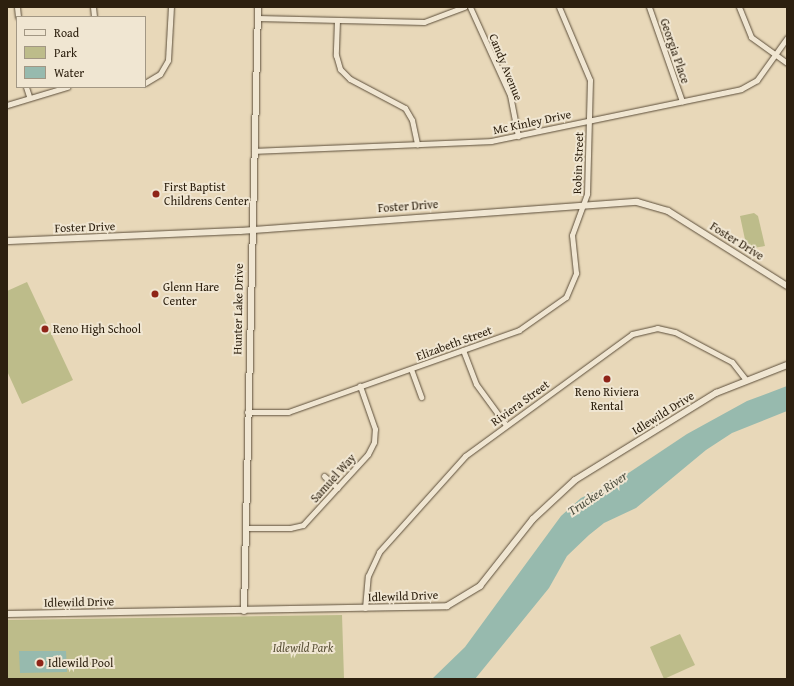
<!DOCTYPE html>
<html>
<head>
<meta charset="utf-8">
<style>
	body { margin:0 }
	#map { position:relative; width:794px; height:686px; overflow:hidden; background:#e8d8b9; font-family:"Gentium Book Plus",serif }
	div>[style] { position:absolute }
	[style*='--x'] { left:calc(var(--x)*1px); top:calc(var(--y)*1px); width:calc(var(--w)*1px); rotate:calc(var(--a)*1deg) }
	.green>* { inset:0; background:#bdbc8a }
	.water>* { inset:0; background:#97baae }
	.roads { filter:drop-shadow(0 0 1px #5c4e3a) drop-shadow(0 0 1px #5c4e3a) }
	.minor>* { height:5px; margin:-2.5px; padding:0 2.5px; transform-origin:2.5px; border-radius:2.5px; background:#f0e6d2 }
	.tertiary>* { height:6px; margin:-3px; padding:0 3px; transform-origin:3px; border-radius:3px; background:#f0e6d2 }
	.dots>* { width:11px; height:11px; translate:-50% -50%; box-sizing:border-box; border:2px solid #f0e6d2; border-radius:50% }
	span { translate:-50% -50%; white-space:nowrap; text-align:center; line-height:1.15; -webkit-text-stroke:4px #f0e6d2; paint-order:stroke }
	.street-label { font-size:12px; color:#2d200f }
	.poi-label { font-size:12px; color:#2d200f }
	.left { translate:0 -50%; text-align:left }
	.park-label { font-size:12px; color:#584f34; font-style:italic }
	.water-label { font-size:13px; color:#4d4e3f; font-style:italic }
	.frame { position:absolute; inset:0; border:8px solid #2d200f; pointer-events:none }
	.legend { position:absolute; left:16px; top:16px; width:130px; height:72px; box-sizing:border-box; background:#f0e6d2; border:1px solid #a29784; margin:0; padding:5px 7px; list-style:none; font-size:12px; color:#2d200f }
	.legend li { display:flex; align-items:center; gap:8px; height:20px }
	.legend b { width:20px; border:1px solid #a29784 }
</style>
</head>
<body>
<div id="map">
	<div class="green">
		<i style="clip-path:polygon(754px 213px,758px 216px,765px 246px,747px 249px,740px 216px)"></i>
		<i style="clip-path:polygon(27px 282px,73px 380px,22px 404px,7px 371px,7px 291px)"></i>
		<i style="clip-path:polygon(342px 615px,344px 679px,7px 679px,7px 620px)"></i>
		<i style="clip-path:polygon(680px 634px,695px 665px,664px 679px,650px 647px)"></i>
	</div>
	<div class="water">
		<i style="clip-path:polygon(787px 386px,787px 411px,732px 433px,706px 450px,636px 508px,604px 523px,589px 535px,567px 556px,549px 588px,475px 679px,432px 679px,465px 647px,561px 516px,581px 498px,618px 480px,687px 434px,747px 401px)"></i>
		<i style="clip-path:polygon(19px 651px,66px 651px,67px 672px,20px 673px)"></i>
	</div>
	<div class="roads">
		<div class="minor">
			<i style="--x:17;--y:7;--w:10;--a:84"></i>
			<i style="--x:93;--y:7;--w:10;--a:84"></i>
			<i style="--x:470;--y:7;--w:97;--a:65.6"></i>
			<i style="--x:510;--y:95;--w:42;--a:79"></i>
			<i style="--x:649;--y:7;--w:100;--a:70.7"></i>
			<i style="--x:739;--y:7;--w:32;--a:68"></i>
			<i style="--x:751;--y:37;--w:44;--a:35.8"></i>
			<i style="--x:257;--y:18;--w:167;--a:1.4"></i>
			<i style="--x:424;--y:22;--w:43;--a:-20.6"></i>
			<i style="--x:337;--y:20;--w:35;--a:92"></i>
			<i style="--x:336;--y:55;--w:15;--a:74"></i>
			<i style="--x:340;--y:69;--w:14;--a:45"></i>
			<i style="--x:350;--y:79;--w:62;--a:27.8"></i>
			<i style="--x:405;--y:108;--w:14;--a:60"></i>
			<i style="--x:412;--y:120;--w:25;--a:78"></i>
			<i style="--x:145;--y:83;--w:17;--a:-31"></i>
			<i style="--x:160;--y:74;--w:16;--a:-60"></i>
			<i style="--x:168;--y:60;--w:53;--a:-86.8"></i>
			<i style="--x:26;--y:87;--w:9;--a:72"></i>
			<i style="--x:7;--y:105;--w:63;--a:-16.7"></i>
			<i style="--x:254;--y:151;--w:237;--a:-2.4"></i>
			<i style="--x:491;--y:141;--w:255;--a:-11.7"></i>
			<i style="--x:741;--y:89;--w:18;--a:-29"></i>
			<i style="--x:757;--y:80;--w:52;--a:-54.5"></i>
			<i style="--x:463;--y:350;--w:36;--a:69"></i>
			<i style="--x:476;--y:384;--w:51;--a:53.8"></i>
			<i style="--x:411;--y:369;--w:30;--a:70"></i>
			<i style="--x:247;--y:412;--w:41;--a:0"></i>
			<i style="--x:288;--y:412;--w:245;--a:-19.5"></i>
			<i style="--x:519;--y:330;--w:57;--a:-35.1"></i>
			<i style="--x:566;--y:297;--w:26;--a:-67"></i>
			<i style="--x:576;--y:273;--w:38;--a:-96"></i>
			<i style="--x:572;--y:235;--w:44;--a:-69.9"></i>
			<i style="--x:587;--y:194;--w:114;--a:-88.5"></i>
			<i style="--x:590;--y:80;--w:79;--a:-113"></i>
			<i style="--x:324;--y:476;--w:18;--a:41"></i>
			<i style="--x:245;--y:528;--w:45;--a:0"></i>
			<i style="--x:290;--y:528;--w:13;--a:-13"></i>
			<i style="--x:303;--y:525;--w:96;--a:-47.5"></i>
			<i style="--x:368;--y:454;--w:13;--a:-63"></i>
			<i style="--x:374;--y:442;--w:13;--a:-86"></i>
			<i style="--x:375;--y:429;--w:46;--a:-109.2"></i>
			<i style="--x:365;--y:608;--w:32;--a:-85"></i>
			<i style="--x:368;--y:576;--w:26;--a:-65"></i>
			<i style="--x:379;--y:552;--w:129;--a:-48.1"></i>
			<i style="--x:465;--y:456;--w:207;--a:-36.1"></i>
			<i style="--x:632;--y:334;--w:26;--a:-13"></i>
			<i style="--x:657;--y:328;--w:18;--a:13"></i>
			<i style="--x:675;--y:332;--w:64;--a:27.8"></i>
			<i style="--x:732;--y:362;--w:23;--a:52"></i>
		</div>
		<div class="tertiary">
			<i style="--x:7;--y:241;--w:233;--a:-2.5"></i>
			<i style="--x:240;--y:231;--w:398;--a:-4.2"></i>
			<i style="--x:637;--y:202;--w:32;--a:16"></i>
			<i style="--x:668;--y:211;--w:141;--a:32.2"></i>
			<i style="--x:244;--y:611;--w:604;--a:-88.67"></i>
			<i style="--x:7;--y:614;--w:440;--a:-1"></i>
			<i style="--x:447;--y:606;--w:39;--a:-31"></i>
			<i style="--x:480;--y:586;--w:85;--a:-51.7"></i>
			<i style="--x:533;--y:519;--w:57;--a:-42.9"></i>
			<i style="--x:575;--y:480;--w:166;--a:-31.7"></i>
			<i style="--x:716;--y:393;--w:76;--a:-21.5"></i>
		</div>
	</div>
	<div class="dots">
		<i style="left:156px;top:194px;background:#8f2418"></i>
		<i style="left:155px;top:294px;background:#8f2418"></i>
		<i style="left:45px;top:329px;background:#8f2418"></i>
		<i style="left:607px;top:379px;background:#8f2418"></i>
		<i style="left:40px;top:663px;background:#8f2418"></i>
	</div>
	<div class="street-label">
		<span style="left:675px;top:51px;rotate:71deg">Georgia Place</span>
		<span style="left:506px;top:67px;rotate:68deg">Candy Avenue</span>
		<span style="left:532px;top:122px;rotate:-12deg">Mc Kinley Drive</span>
		<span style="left:578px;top:163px;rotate:-88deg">Robin Street</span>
		<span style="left:408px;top:206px;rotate:-4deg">Foster Drive</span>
		<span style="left:85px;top:227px;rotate:-2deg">Foster Drive</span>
		<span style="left:737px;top:241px;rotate:32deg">Foster Drive</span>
		<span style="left:238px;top:309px;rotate:-89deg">Hunter Lake Drive</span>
		<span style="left:454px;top:343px;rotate:-20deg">Elizabeth Street</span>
		<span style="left:520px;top:403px;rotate:-36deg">Riviera Street</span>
		<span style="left:663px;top:413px;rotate:-32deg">Idlewild Drive</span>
		<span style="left:333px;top:478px;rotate:-48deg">Samuel Way</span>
		<span style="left:403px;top:596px;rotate:-2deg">Idlewild Drive</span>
		<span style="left:79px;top:602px;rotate:-1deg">Idlewild Drive</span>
	</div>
	<div class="poi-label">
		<span class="left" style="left:164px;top:194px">First Baptist<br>Childrens Center</span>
		<span class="left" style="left:163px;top:294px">Glenn Hare<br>Center</span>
		<span class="left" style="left:53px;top:329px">Reno High School</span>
		<span style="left:607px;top:399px">Reno Riviera<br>Rental</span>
		<span class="left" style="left:48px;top:663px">Idlewild Pool</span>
	</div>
	<div class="park-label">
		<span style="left:303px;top:648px">Idlewild Park</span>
	</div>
	<div class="water-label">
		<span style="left:598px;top:494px;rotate:-34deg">Truckee River</span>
	</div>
	<div class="frame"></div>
	<ul class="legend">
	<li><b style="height:5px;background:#f0e6d2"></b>Road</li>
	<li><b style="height:11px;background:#bdbc8a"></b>Park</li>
	<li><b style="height:11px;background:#97baae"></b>Water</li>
	</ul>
</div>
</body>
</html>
